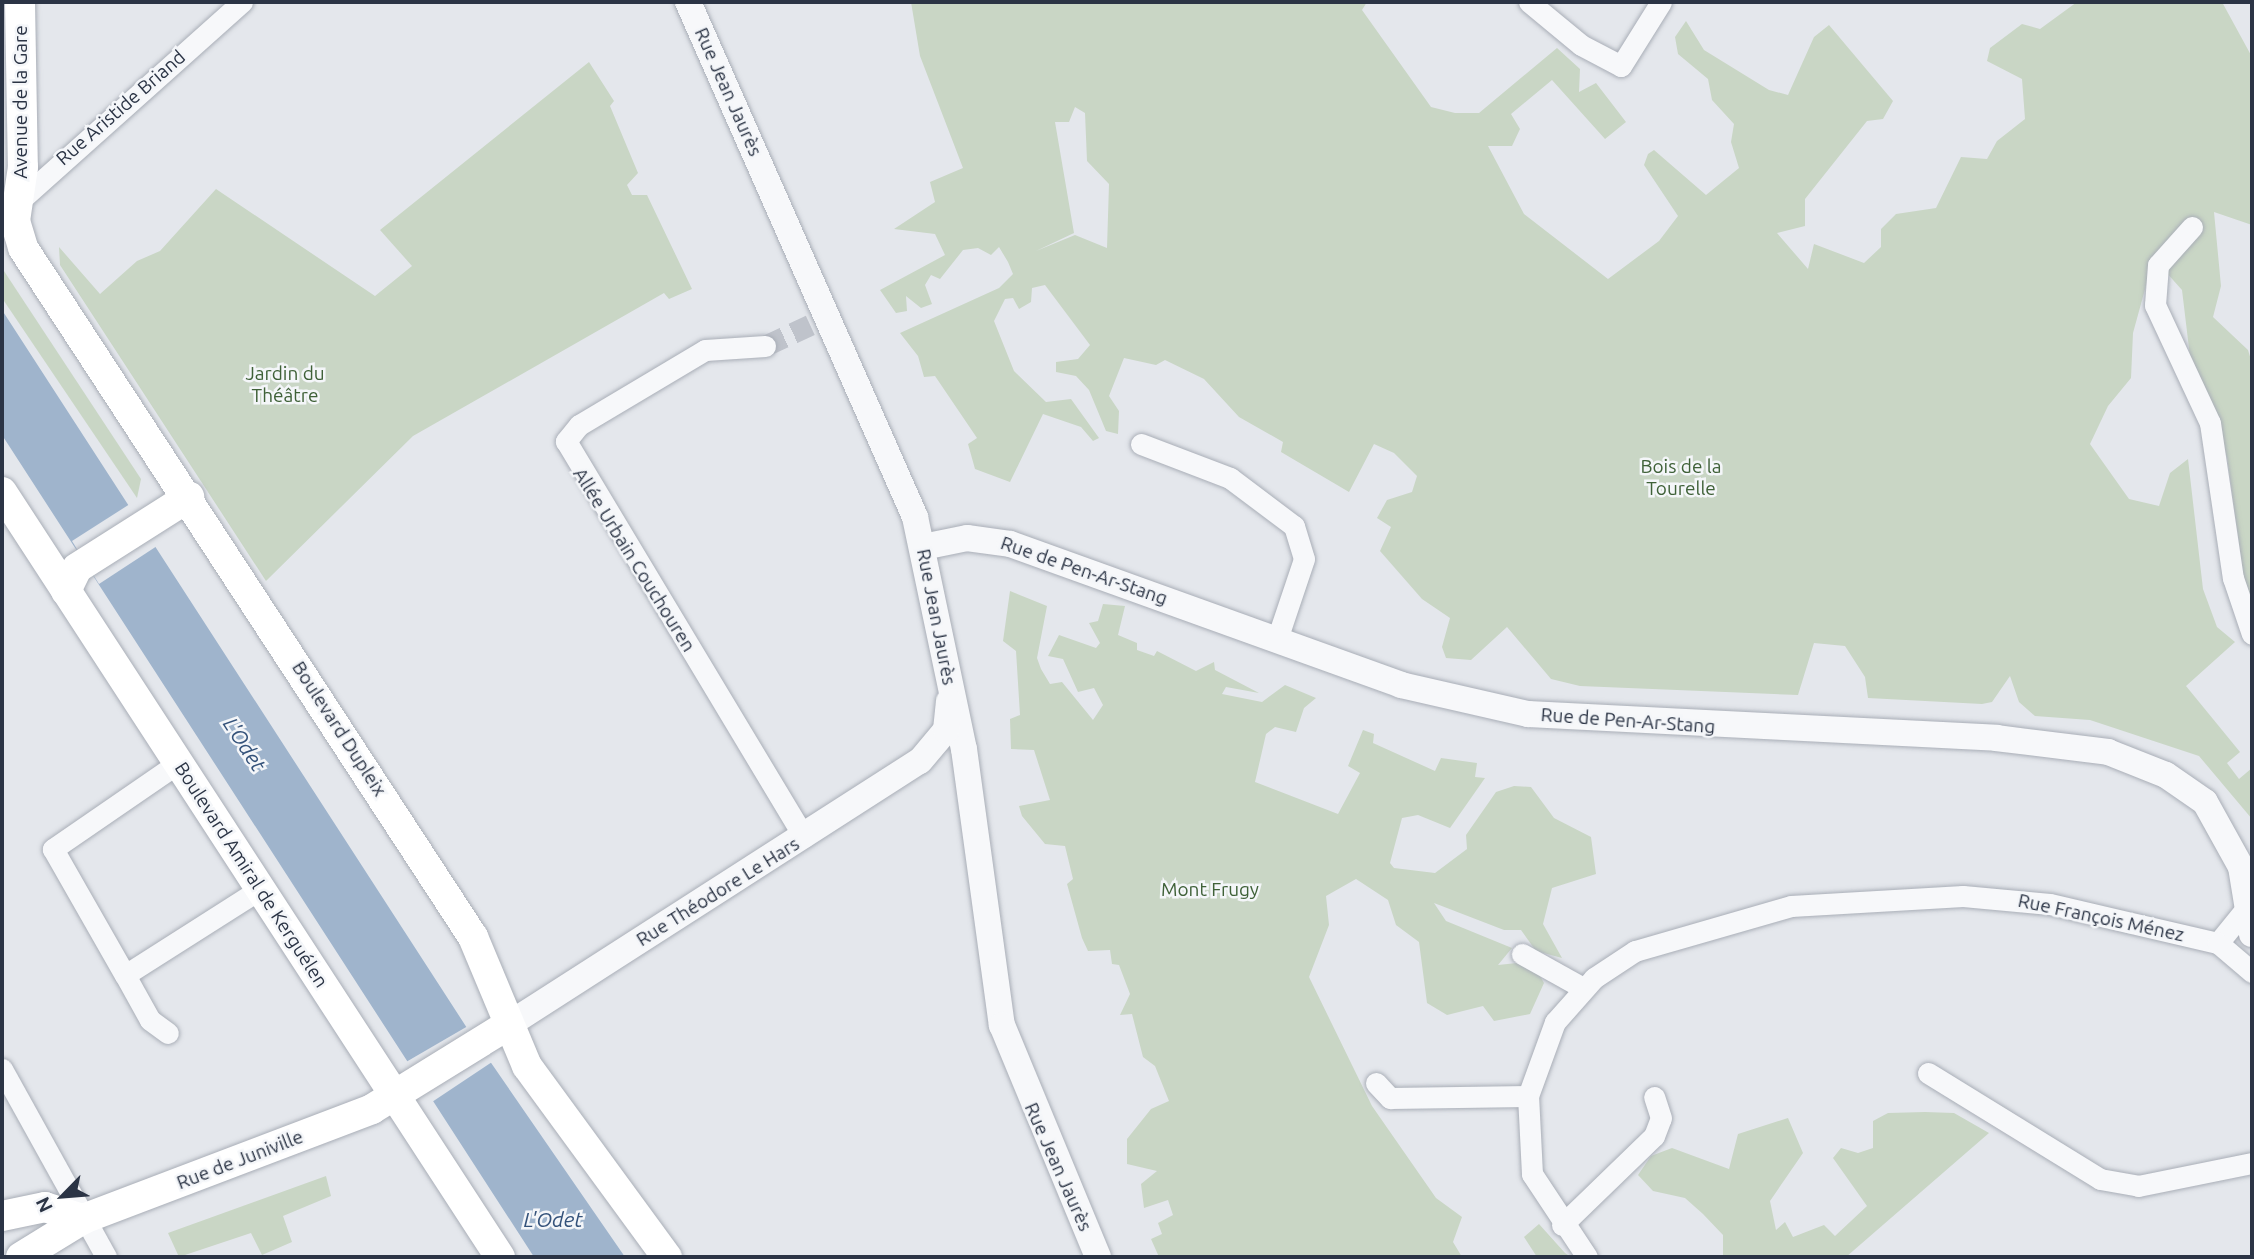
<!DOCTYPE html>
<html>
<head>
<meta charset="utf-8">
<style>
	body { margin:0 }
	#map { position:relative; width:2254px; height:1259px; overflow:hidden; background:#e4e7ec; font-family:Ubuntu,sans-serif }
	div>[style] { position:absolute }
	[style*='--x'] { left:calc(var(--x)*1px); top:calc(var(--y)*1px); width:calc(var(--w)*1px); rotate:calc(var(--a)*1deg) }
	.green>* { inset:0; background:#c9d6c5 }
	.water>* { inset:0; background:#9fb4cc }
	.pier>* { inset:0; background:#e4e7ec }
	.minor-tunnel>* { height:21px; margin-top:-10.5px; transform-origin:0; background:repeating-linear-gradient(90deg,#bfc3cb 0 21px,transparent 0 31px) }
	.roads { filter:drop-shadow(0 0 2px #a9aeb7) drop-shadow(0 0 2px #a9aeb7) }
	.minor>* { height:21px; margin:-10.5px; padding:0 10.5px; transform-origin:10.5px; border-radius:10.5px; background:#f7f8fa }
	.tertiary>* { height:26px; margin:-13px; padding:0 13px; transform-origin:13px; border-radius:13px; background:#f7f8fa }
	.secondary>* { height:30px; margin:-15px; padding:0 15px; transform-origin:15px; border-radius:15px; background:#fff }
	span { translate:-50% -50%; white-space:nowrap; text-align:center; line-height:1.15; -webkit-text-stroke:5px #f4f6f9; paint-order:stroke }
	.street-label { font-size:19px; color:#2b3445 }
	.park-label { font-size:19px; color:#3f6138 }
	.water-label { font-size:21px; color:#34527a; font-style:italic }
	.frame { position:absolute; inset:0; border:4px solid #2b3445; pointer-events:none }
	.north { position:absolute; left:28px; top:1161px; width:70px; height:70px; -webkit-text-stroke:5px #f4f6f9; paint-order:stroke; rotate:245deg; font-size:19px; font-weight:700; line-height:28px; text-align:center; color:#2b3445 }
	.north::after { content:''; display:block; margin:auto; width:24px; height:32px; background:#2b3445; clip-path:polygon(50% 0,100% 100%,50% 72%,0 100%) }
</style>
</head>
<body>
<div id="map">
	<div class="green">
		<i style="clip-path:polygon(evenodd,911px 2px,1367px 2px,1362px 10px,1431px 107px,1455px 113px,1479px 113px,1557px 48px,1580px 69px,1579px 92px,1596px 83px,1626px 122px,1605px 139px,1552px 80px,1511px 114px,1520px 129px,1512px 146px,1488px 146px,1524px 214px,1608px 279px,1659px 241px,1678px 216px,1644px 165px,1648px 154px,1654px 150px,1706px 195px,1739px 168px,1731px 142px,1734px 124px,1712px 100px,1708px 79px,1678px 54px,1675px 37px,1686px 21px,1704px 50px,1769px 90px,1788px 95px,1814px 37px,1829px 25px,1893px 101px,1883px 119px,1867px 121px,1805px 199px,1805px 226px,1777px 233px,1808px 269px,1814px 244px,1864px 263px,1881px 247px,1881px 229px,1896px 214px,1936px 208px,1961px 157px,1987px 159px,1997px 141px,2025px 119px,2022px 79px,1987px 61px,1990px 48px,2022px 24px,2040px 29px,2077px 2px,2222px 2px,2252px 57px,2252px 225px,2214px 212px,2221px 286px,2213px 317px,2248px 350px,2252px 363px,2252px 599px,2244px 580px,2227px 457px,2191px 365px,2182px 290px,2165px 271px,2147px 282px,2133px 333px,2131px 378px,2108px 406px,2090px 444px,2129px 499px,2159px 506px,2170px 473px,2188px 459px,2203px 589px,2217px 627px,2235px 642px,2186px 686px,2240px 752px,2227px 763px,2239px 779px,2252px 768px,2252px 819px,2199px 756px,2090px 720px,2035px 716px,2019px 702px,2010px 676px,1992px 702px,1982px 704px,1868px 698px,1865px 677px,1845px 646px,1814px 643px,1798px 695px,1580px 686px,1551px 679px,1507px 627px,1471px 660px,1446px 658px,1442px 647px,1450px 618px,1422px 599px,1380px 551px,1391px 527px,1377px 518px,1387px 500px,1412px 492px,1417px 476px,1394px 453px,1374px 444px,1349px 492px,1281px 452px,1283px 442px,1239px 417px,1204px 379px,1165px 360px,1156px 365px,1124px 358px,1109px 396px,1119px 411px,1118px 434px,1106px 431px,1089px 390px,1076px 376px,1056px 372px,1056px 362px,1078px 359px,1090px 345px,1045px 285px,1032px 288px,1031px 302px,1019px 309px,1013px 298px,1005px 299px,994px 321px,1014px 371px,1046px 402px,1071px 399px,1099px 438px,1093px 441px,1081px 427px,1043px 414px,1010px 482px,975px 469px,968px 444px,977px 438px,935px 376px,924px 377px,918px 356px,900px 333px,999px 288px,1013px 274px,1008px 262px,999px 247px,991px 255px,978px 248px,963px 250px,940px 279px,931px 275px,925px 285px,932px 304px,921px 308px,906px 296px,907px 311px,896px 313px,880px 290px,945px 255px,935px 234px,894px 229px,935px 202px,930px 182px,963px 168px,920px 56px,911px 2px,1075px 107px,1085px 113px,1087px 161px,1109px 184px,1107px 248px,1075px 235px,1036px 251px,1074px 233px,1055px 122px,1069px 122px,1075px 107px)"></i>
		<i style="clip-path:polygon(589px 62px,614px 101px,610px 106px,638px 173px,627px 185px,632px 195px,647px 195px,692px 289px,669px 299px,664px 293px,413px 436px,266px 581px,60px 265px,59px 247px,100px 294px,137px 261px,160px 251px,216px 189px,375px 296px,412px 266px,380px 230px)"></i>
		<i style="clip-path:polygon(2px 268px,141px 479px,137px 498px,2px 298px)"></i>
		<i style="clip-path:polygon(1010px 591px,1047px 606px,1037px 658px,1041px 669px,1050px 684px,1062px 682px,1093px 720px,1103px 705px,1094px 688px,1078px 692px,1063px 659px,1048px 656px,1059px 635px,1096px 648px,1100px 643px,1089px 623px,1098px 621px,1103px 604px,1125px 606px,1118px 635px,1137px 643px,1137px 650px,1154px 656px,1157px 651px,1196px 671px,1214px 662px,1215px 670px,1259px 693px,1226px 687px,1222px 694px,1262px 702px,1285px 685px,1316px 698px,1304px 708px,1296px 732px,1275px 727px,1266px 734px,1255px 782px,1338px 814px,1360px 773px,1348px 766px,1363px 730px,1374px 734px,1373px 743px,1435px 771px,1441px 758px,1477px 763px,1475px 777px,1485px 778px,1450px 828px,1418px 815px,1402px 818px,1390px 863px,1394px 868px,1435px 873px,1467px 849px,1466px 835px,1496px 792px,1514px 786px,1531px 787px,1554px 818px,1591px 837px,1596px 874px,1552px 888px,1543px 924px,1562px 958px,1536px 951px,1521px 930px,1504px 930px,1434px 903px,1446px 921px,1512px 948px,1498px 965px,1517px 963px,1540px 976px,1544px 983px,1530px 1014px,1494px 1021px,1483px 1006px,1447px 1015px,1427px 1003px,1419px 942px,1396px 925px,1388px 900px,1356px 879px,1326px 896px,1329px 925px,1309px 977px,1372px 1106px,1436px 1198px,1462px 1217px,1453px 1242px,1462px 1257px,1159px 1257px,1151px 1239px,1162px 1234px,1158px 1223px,1173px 1215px,1168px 1200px,1144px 1208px,1141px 1184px,1157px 1171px,1127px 1164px,1127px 1139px,1151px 1109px,1169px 1101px,1155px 1066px,1143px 1057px,1132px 1014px,1120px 1015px,1130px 994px,1119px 965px,1112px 964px,1110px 950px,1088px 951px,1082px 938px,1067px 884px,1073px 879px,1065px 846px,1045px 844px,1022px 816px,1019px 806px,1050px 800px,1034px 750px,1011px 749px,1010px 719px,1020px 715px,1016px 651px,1003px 641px)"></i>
		<i style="clip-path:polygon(1925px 1112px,1954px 1113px,1989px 1133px,1846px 1257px,1723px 1257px,1723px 1235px,1703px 1214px,1685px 1198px,1653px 1191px,1638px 1175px,1651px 1156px,1672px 1148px,1729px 1169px,1738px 1134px,1788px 1118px,1803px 1153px,1770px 1201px,1776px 1230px,1785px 1222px,1793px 1237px,1824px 1225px,1835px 1236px,1867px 1206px,1833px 1158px,1841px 1148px,1858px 1153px,1873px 1148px,1873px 1121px,1888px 1113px)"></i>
		<i style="clip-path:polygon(326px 1176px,331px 1196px,283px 1216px,292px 1242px,262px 1255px,251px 1233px,179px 1257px,168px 1233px)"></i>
		<i style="clip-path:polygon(1539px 1224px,1565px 1253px,1571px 1257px,1537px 1257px,1524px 1237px)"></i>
	</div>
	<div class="water">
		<i style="clip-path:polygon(2px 310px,467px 1028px,625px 1257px,534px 1257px,2px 435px)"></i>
	</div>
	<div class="pier">
		<i style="clip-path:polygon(133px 502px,157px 546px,99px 584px,72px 541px)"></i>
		<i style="clip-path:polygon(468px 1026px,492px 1062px,432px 1102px,406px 1062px)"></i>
	</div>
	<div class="minor-tunnel">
		<i style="--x:765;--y:346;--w:50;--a:-25"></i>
	</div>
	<div class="roads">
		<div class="minor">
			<i style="--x:1529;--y:2;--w:67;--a:39.6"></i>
			<i style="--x:1581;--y:45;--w:45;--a:27.7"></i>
			<i style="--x:1621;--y:66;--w:75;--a:-58"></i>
			<i style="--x:17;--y:203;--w:302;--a:-41.8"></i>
			<i style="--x:2192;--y:227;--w:51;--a:131.8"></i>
			<i style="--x:2158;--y:265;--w:40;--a:94.3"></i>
			<i style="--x:2155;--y:305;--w:130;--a:65"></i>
			<i style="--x:2210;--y:423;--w:157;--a:81.6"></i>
			<i style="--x:2233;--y:578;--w:59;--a:71.3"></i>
			<i style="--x:765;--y:346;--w:60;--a:176.2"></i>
			<i style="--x:705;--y:350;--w:147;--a:149.2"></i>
			<i style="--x:579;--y:425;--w:21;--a:129"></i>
			<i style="--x:566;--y:441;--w:462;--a:59"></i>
			<i style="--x:1141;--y:444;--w:95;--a:20.9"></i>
			<i style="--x:1230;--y:478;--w:80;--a:36.9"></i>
			<i style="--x:1294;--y:526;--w:34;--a:73"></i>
			<i style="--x:1304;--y:559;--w:84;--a:108.6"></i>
			<i style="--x:178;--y:763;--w:152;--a:145.5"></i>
			<i style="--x:53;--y:849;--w:145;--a:60.3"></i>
			<i style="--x:125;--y:975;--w:160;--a:-32.5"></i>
			<i style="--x:2218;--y:943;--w:48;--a:-51"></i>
			<i style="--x:1522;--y:954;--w:70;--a:29.1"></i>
			<i style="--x:125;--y:975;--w:51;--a:60.9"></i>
			<i style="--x:150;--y:1020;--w:22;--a:36"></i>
			<i style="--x:2;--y:1069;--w:215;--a:61"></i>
			<i style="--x:1928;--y:1073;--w:202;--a:31.6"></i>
			<i style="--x:2100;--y:1179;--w:39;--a:10"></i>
			<i style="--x:2138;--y:1186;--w:116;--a:-11.4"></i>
			<i style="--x:1376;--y:1083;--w:21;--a:47"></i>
			<i style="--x:1390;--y:1098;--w:138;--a:-0.8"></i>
			<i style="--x:1562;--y:1225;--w:128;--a:-44.1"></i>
			<i style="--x:1654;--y:1136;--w:19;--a:-69"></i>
			<i style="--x:1661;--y:1118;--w:22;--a:-108"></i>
			<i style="--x:1587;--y:1257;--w:100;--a:-123.5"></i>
			<i style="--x:1532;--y:1174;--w:78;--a:-92.9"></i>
			<i style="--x:1528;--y:1096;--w:79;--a:-70"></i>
			<i style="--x:1555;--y:1022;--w:59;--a:-48.4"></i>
			<i style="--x:1594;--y:978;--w:49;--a:-33.4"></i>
			<i style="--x:1635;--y:951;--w:162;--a:-16.1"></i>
			<i style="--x:1791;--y:906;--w:172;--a:-3.3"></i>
			<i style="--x:1963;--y:896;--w:87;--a:5.3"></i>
			<i style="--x:2050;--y:904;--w:172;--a:13.1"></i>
			<i style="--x:2218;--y:943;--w:45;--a:40.5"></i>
		</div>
		<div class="tertiary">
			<i style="--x:688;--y:2;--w:563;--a:66.21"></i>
			<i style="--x:915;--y:517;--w:237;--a:78.1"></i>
			<i style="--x:964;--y:749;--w:279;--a:82.2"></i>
			<i style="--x:1002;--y:1025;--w:251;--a:67.5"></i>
			<i style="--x:923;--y:547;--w:45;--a:-11.6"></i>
			<i style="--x:967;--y:538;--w:43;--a:7.9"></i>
			<i style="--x:1010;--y:544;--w:416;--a:19.8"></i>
			<i style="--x:1401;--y:685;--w:130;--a:12.9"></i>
			<i style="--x:1528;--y:714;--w:469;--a:2.9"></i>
			<i style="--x:1996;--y:738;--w:113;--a:7.1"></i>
			<i style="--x:2108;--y:752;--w:62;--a:21.6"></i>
			<i style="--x:2166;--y:775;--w:47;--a:34.7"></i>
			<i style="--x:2205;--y:802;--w:74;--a:61"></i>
			<i style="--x:2241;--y:867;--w:68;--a:80.7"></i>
			<i style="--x:508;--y:1025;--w:489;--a:-32.7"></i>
			<i style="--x:920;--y:761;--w:40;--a:-50"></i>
			<i style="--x:946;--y:730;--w:29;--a:-84"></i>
		</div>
		<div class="secondary">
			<i style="--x:20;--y:2;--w:165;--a:89"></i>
			<i style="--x:23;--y:167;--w:55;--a:98.4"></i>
			<i style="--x:15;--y:221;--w:28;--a:73"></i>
			<i style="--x:23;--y:248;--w:823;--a:56.85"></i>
			<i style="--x:473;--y:937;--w:140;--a:67.3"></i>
			<i style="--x:527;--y:1066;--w:237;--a:53.8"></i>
			<i style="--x:2;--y:492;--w:913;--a:56.94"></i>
			<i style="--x:66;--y:591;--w:25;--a:-64"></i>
			<i style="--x:77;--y:568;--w:133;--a:-32.4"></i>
			<i style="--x:2;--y:1216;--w:44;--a:-11.8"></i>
			<i style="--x:45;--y:1207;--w:40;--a:18"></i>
			<i style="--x:21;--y:1257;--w:73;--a:-31.5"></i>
			<i style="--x:83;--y:1219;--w:309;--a:-20.8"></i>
			<i style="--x:372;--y:1109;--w:160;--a:-31.7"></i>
		</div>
	</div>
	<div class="street-label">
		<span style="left:728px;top:92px;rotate:66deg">Rue Jean Jaurès</span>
		<span style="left:21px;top:102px;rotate:-90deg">Avenue de la Gare</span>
		<span style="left:121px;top:108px;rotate:-41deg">Rue Aristide Briand</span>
		<span style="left:634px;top:560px;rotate:58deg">Allée Urbain Couchouren</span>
		<span style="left:1084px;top:571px;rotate:19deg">Rue de Pen-Ar-Stang</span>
		<span style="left:936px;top:617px;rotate:79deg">Rue Jean Jaurès</span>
		<span style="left:1628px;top:721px;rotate:4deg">Rue de Pen-Ar-Stang</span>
		<span style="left:339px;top:729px;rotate:57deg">Boulevard Dupleix</span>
		<span style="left:251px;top:875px;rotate:57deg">Boulevard Amiral de Kerguélen</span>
		<span style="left:718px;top:892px;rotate:-32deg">Rue Théodore Le Hars</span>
		<span style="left:2101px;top:918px;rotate:12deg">Rue François Ménez</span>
		<span style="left:240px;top:1160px;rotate:-21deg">Rue de Juniville</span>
		<span style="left:1058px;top:1167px;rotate:66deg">Rue Jean Jaurès</span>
	</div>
	<div class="park-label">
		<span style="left:285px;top:385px">Jardin du<br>Théâtre</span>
		<span style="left:1681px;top:478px">Bois de la<br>Tourelle</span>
		<span style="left:1210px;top:890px">Mont Frugy</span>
	</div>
	<div class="water-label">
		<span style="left:245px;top:744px;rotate:57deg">L'Odet</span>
		<span style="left:553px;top:1219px">L'Odet</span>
	</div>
	<div class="frame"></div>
	<div class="north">N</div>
</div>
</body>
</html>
